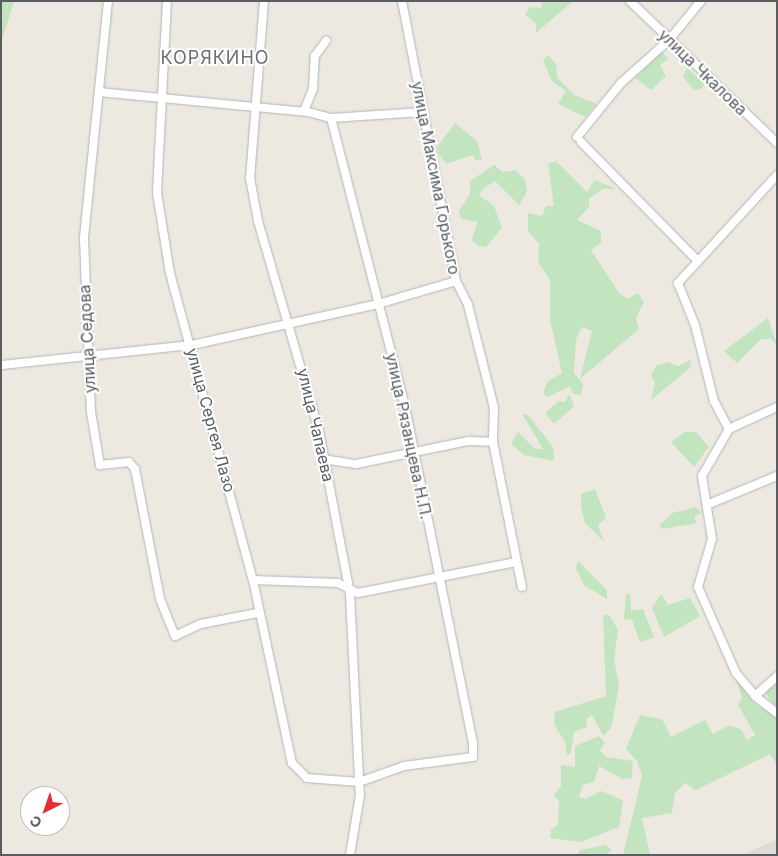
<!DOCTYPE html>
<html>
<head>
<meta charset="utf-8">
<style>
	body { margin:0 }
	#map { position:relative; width:778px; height:856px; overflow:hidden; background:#ede9e1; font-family:Inter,sans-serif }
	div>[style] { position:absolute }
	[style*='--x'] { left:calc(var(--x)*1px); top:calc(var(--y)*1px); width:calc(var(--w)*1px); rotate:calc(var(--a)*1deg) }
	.industrial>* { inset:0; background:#dedbd6 }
	.green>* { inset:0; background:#c2e4be }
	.roads { filter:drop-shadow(0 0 1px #b2b5b9) drop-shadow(0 0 1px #b2b5b9) }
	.minor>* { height:8px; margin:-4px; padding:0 4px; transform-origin:4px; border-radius:4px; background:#fff }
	span { translate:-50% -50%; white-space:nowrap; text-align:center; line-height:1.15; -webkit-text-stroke:4px #fff; paint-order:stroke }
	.street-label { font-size:16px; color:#5a5e62 }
	.neighbourhood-label { font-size:18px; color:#6b7174; letter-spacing:1px }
	.frame { position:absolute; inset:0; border:2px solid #5a5e62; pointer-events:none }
	.north { position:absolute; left:20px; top:786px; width:50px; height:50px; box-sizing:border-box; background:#fff; border:1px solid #bdbfc0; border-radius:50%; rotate:221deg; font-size:14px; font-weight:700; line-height:20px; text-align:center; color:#5a5e62 }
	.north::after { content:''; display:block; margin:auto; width:18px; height:22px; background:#e52f34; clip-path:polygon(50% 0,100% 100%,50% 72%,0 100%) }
</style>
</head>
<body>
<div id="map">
	<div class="industrial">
		<i style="clip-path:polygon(777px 839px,777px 855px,742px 855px)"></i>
	</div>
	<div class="green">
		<i style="clip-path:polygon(1px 1px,14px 1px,1px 43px)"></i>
		<i style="clip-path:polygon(543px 1px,573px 1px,536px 33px,536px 24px,525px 14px,530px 7px,541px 8px)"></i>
		<i style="clip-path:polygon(662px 52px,668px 59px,660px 65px,666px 76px,651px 90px,635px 78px)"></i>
		<i style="clip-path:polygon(548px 55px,556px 64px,557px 77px,574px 95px,597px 104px,585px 117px,558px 104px,566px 91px,552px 81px,543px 60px)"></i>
		<i style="clip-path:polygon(687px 68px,705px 84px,701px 89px,694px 90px,683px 77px)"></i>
		<i style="clip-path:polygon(455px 123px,477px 141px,482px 160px,475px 160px,473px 155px,446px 164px,438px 153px,437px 147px)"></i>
		<i style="clip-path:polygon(556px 161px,587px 192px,595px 180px,616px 189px,602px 189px,589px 199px,589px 207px,577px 220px,601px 231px,601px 243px,591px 250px,619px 293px,628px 299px,638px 293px,644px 302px,636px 318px,639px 329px,580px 379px,592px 331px,582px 327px,576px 339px,574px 373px,583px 384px,581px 395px,572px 393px,570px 386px,548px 397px,543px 393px,548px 381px,562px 373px,550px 320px,550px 280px,538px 262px,539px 244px,528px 231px,528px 213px,542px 216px,546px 206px,554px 206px,548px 164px)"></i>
		<i style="clip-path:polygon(494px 165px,503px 172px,515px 170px,525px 179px,527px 192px,519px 205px,495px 181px,483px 189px,479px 195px,494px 206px,502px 228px,486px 247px,479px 246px,471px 240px,478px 222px,461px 219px,459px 211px,470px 194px,470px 181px)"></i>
		<i style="clip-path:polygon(768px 318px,777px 345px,771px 339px,761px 339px,737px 363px,724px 351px)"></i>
		<i style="clip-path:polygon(691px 360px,690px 368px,651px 400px,655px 383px,651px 375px,656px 366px,667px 362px,678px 366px)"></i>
		<i style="clip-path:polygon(569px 394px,574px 406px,554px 424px,545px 413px,558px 401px,565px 402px)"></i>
		<i style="clip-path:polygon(522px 414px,528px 415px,553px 447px,554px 461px,524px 455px,511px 444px,518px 432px,535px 449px,543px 449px)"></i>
		<i style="clip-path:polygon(685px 432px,696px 432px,709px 447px,694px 467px,671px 442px)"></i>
		<i style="clip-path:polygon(595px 489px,606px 518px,598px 525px,604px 542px,585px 523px,581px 506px,581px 494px)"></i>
		<i style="clip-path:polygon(696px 507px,702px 513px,694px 516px,697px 523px,663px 529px,659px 526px,672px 513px)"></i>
		<i style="clip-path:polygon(578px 561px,607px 590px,607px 599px,584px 585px,576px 568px)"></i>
		<i style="clip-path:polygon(626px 594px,630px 594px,631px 611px,643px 609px,654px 637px,640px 642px,632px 620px,624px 619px)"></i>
		<i style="clip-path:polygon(661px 594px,668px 605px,690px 598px,700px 616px,664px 637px,652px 608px)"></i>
		<i style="clip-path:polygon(603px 615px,609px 615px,618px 630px,614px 659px,619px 686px,611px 728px,603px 736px,592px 715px,586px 719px,587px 727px,574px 732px,571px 753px,567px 755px,565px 742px,554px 724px,555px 712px,606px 696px)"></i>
		<i style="clip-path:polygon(735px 677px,755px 704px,777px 717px,777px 765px,770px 754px,696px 790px,685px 783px,675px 793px,672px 813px,642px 818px,650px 855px,623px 855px,642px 776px,637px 761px,626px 749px,640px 715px,662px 719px,671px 737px,705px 720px,713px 734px,730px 725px,742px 730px,747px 740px,755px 735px,738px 705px,742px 698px)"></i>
		<i style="clip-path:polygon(777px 680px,777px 710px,764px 691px)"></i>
		<i style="clip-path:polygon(599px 736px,605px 743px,600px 750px,606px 757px,633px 761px,632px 778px,622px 779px,599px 766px,594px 782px,583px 785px,579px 797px,586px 799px,601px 791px,623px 800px,619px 827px,581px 842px,550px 838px,551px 830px,558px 824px,559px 801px,554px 795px,561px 786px,561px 765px,575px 767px,575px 746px)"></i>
		<i style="clip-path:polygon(605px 845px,612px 850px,606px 855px,577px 855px,580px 850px)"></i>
	</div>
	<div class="roads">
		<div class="minor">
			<i style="--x:108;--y:1;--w:239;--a:95.8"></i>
			<i style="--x:84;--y:239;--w:173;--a:87.7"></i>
			<i style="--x:91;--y:412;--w:54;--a:80.4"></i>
			<i style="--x:100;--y:465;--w:29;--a:-6"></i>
			<i style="--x:129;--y:462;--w:9;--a:49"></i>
			<i style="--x:135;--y:469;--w:132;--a:79.1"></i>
			<i style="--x:160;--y:599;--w:40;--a:68"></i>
			<i style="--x:175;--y:636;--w:29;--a:-25"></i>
			<i style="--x:201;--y:624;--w:57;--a:-11.1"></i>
			<i style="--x:167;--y:1;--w:192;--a:93"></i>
			<i style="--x:157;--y:193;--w:81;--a:80.8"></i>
			<i style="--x:170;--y:273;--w:318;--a:74.9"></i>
			<i style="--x:253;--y:580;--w:187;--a:78"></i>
			<i style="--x:292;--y:763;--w:21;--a:45"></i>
			<i style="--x:307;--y:778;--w:52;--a:4.4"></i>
			<i style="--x:264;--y:1;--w:178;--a:94.5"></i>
			<i style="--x:250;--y:178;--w:44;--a:79.5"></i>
			<i style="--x:258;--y:221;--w:219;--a:73.8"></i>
			<i style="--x:319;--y:431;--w:166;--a:79.2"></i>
			<i style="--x:350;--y:594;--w:201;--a:87.2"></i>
			<i style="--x:360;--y:795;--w:61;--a:99.5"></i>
			<i style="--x:402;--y:1;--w:285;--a:79.1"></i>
			<i style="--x:456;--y:281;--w:27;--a:63"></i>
			<i style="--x:468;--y:305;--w:106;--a:75.8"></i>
			<i style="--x:494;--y:408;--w:34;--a:92"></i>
			<i style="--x:493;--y:442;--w:148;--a:78.7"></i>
			<i style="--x:630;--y:1;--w:204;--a:44"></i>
			<i style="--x:99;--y:92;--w:210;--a:5.5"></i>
			<i style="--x:308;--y:112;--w:24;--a:15"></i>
			<i style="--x:331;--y:118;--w:91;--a:-3.8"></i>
			<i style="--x:304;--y:111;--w:24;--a:-68"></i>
			<i style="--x:313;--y:89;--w:33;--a:-87"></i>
			<i style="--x:315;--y:56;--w:19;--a:-54"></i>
			<i style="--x:331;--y:118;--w:302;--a:75.6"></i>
			<i style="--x:406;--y:411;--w:338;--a:78.6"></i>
			<i style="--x:473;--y:742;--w:15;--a:90"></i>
			<i style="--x:473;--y:757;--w:70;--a:172.6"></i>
			<i style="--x:404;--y:766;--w:48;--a:160.4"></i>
			<i style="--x:577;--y:137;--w:70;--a:-50.8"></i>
			<i style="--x:621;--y:83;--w:64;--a:-41.9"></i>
			<i style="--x:669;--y:40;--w:50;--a:-50.6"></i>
			<i style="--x:581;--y:142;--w:165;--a:45.5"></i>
			<i style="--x:777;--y:175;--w:147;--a:132.5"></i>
			<i style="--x:678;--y:283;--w:45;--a:68"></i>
			<i style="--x:695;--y:325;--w:78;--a:76"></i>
			<i style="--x:714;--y:401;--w:32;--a:62"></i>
			<i style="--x:729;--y:429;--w:54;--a:119.9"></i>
			<i style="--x:702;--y:476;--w:64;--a:81"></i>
			<i style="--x:712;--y:539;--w:50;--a:106.3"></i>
			<i style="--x:698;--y:587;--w:94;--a:66.2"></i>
			<i style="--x:736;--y:673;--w:30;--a:50"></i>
			<i style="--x:755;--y:696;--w:28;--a:38"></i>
			<i style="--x:1;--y:365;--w:192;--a:-6"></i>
			<i style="--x:192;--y:345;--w:190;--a:-12.4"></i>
			<i style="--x:378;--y:304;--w:81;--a:-16.4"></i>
			<i style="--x:729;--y:429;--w:53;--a:-24.6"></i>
			<i style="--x:323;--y:459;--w:33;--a:9"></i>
			<i style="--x:356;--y:464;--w:114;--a:-11.6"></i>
			<i style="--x:468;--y:441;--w:25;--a:2"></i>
			<i style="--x:709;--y:504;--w:74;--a:-22.4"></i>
			<i style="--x:253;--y:580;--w:85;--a:2"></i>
			<i style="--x:338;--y:583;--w:22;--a:27"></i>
			<i style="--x:358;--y:593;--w:161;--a:-11.1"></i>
			<i style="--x:755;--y:696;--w:30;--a:-42"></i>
		</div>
	</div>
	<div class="street-label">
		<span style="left:703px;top:72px;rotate:44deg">улица Чкалова</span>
		<span style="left:436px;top:178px;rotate:79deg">улица Максима Горького</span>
		<span style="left:87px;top:339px;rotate:-93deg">улица Седова</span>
		<span style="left:211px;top:420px;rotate:75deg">улица Сергея Лазо</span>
		<span style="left:316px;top:425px;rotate:77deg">улица Чапаева</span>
		<span style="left:409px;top:436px;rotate:78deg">улица Рязанцева Н.П.</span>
	</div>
	<div class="neighbourhood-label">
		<span style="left:215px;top:58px">КОРЯКИНО</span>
	</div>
	<div class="frame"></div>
	<div class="north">С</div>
</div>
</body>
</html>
